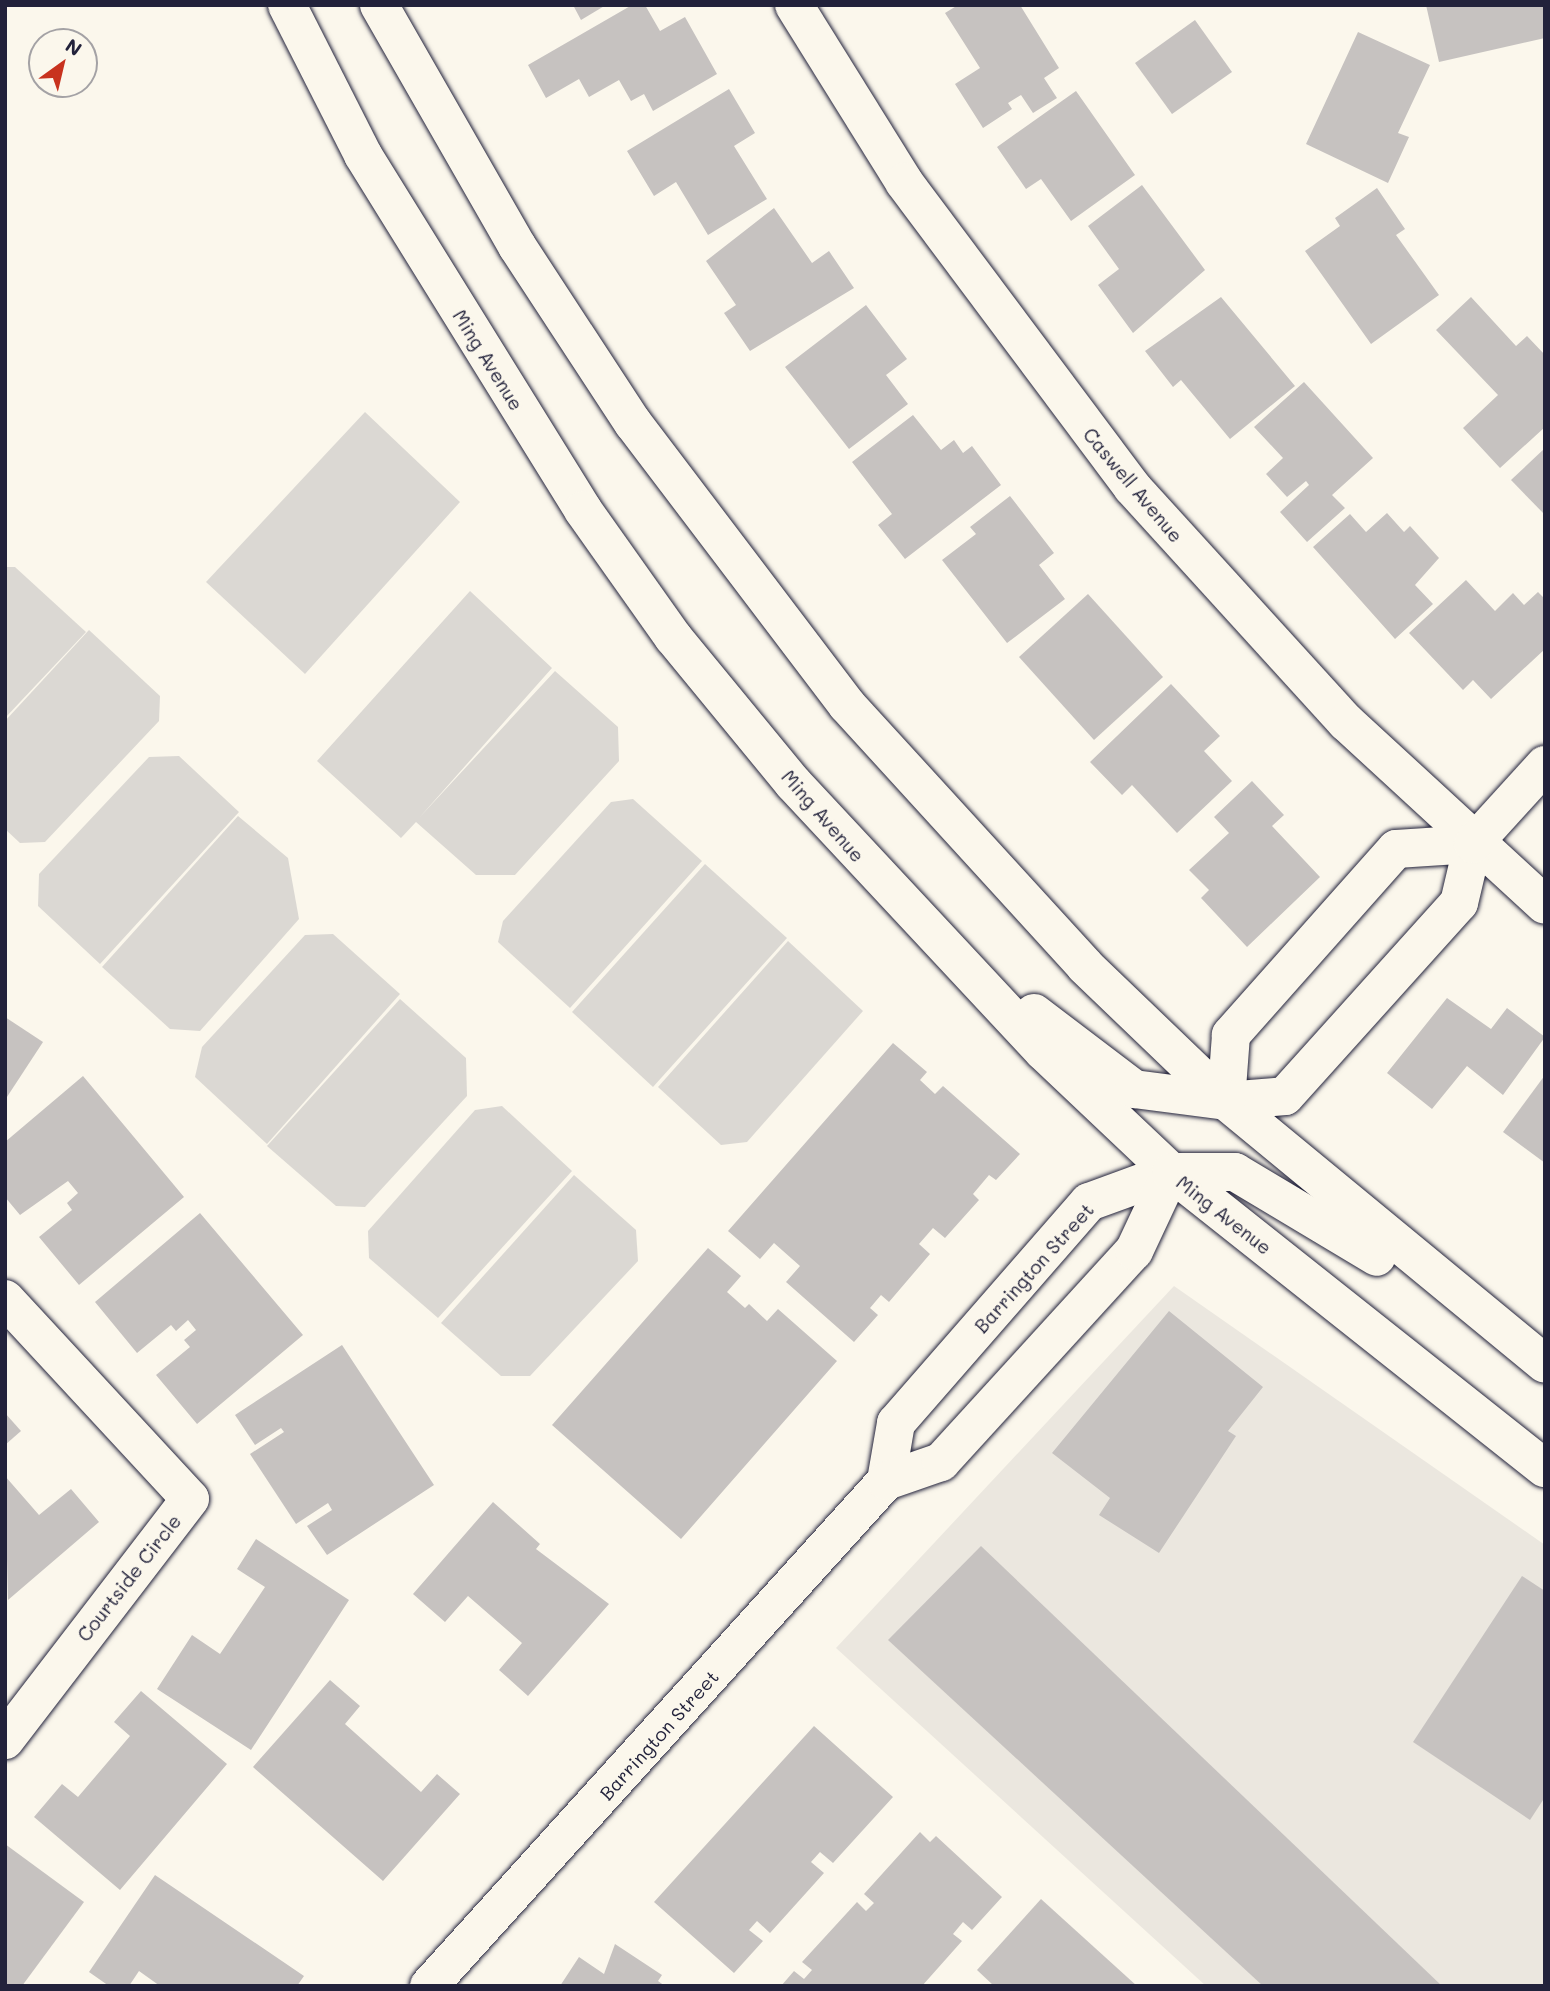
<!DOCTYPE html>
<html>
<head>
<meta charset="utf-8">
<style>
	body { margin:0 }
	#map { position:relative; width:1550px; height:1991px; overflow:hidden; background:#fbf7ec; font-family:Mali,sans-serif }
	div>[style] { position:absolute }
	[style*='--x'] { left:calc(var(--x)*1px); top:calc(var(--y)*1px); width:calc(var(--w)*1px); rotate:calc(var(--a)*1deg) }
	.built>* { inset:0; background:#ebe7df }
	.green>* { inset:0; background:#dbd8d3 }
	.building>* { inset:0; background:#c6c2c0 }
	.roads { filter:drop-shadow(0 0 2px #22223b) drop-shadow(0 0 2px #22223b) }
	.minor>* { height:38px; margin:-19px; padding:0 19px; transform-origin:19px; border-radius:19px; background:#fbf7ec }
	.secondary>* { height:38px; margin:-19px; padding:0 19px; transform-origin:19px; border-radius:19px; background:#fbf7ec }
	span { translate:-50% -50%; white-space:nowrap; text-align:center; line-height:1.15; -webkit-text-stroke:6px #fbf7ec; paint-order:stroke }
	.street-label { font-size:19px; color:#22223b }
	.frame { position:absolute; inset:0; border:7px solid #22223b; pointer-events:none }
	.north { position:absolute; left:28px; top:28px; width:70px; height:70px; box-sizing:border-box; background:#fbf7ec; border:2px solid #a4a2a5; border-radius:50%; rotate:34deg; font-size:19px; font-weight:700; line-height:28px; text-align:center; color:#22223b }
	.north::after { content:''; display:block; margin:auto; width:24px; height:32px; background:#c8321e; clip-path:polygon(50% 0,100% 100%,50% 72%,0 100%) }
</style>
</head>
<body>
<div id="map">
	<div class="built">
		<i style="clip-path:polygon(1174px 1286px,1545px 1545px,1545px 1986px,1206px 1986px,836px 1648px)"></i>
	</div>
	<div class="green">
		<i style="clip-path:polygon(365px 412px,460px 502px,305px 674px,206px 582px)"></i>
		<i style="clip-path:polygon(5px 567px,15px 567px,86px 632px,5px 718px)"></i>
		<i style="clip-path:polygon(470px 591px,552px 668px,419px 818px,555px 671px,618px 727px,619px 761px,515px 875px,476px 875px,416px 822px,401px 838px,317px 761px)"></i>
		<i style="clip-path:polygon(89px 630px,160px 696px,159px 721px,45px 842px,20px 843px,5px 829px,5px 721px)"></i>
		<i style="clip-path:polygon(179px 756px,239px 812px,100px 964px,38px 906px,39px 874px,149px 757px)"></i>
		<i style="clip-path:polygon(633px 799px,702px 861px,570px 1008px,498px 942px,503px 921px,611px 802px)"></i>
		<i style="clip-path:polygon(238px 816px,288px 858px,299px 919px,200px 1031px,170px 1029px,102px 967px)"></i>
		<i style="clip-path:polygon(705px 864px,787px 938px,653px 1087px,572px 1012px)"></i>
		<i style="clip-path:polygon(333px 934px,400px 994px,267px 1144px,195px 1077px,202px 1047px,305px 935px)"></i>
		<i style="clip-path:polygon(788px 941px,863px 1011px,747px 1142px,721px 1145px,658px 1087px)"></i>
		<i style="clip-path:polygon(400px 999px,466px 1058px,467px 1096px,365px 1207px,336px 1206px,267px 1146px)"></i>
		<i style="clip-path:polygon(502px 1106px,572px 1171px,438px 1318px,369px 1258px,368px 1231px,475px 1110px)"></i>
		<i style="clip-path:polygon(574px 1175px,636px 1230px,638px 1261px,530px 1376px,501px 1376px,441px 1323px)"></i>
	</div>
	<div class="building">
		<i style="clip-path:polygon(573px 5px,606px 5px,581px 20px)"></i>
		<i style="clip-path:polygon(632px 5px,645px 5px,660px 31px,685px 17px,717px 74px,653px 111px,644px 94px,631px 101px,619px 80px,589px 97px,579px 79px,546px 98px,528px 65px)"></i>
		<i style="clip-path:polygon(958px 5px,1020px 5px,1059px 68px,1044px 78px,1057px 98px,1033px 113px,1021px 95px,1008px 103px,1012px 109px,983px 128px,955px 84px,980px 68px,945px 13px)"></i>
		<i style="clip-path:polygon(1426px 5px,1545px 5px,1545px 38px,1439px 62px)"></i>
		<i style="clip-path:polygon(1195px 20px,1232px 72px,1172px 114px,1135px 63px)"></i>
		<i style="clip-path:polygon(1358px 32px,1430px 65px,1398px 133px,1409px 137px,1388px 183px,1306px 144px)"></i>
		<i style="clip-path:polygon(729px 89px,755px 133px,734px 146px,767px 199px,708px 235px,676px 182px,654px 196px,627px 151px)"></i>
		<i style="clip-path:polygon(1076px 91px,1135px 175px,1071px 221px,1041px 179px,1026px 189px,997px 147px)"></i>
		<i style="clip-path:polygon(1142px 185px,1205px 270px,1133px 333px,1098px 285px,1119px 269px,1088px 226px)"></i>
		<i style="clip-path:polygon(1377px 188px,1405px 229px,1396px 235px,1439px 295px,1371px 344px,1305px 251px,1340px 226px,1335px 218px)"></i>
		<i style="clip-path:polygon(774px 208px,812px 263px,829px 251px,854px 288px,750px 351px,724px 313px,736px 305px,706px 261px)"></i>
		<i style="clip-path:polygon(1221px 297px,1295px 386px,1230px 439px,1181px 380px,1173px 387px,1145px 351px)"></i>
		<i style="clip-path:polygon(1471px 297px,1516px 346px,1527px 336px,1545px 355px,1545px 427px,1500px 468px,1463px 428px,1498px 395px,1436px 330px)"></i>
		<i style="clip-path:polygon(866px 305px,907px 359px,886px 375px,908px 404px,849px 449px,785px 367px)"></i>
		<i style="clip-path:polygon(1304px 382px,1373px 458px,1332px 495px,1345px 508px,1307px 542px,1280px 512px,1309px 485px,1306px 481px,1287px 497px,1266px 474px,1283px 458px,1254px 427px)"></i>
		<i style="clip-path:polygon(913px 415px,941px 450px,954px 440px,963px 453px,972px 446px,1001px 485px,905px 559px,878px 525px,892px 514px,852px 462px)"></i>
		<i style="clip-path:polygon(1545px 448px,1545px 515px,1511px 480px)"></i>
		<i style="clip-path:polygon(1010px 496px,1054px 553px,1039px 565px,1065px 599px,1007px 643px,942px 560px,976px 534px,970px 527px)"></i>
		<i style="clip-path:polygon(1387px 513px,1404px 532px,1410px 526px,1439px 558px,1415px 585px,1433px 604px,1395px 639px,1313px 547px,1350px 514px,1366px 532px)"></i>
		<i style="clip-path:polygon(1466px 580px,1495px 611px,1513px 593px,1524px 605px,1538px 592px,1545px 599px,1545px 649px,1491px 699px,1473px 680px,1463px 690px,1409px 633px)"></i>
		<i style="clip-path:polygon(1088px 594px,1163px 677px,1094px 740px,1019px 657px)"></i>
		<i style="clip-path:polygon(1171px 684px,1220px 736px,1204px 751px,1232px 781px,1177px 833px,1132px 785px,1122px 795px,1090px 762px)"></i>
		<i style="clip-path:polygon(1252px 781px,1284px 815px,1272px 826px,1320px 877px,1247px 947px,1201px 898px,1209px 890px,1189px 870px,1229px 833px,1214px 817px)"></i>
		<i style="clip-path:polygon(1447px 998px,1491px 1029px,1507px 1008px,1545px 1037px,1503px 1095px,1467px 1066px,1432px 1109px,1387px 1073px)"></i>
		<i style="clip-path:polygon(5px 1017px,43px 1042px,5px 1100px)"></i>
		<i style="clip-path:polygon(893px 1043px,927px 1072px,920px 1080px,935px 1094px,943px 1086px,1020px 1154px,996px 1180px,989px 1175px,973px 1194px,979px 1200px,945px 1238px,933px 1228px,919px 1244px,930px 1254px,889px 1302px,881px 1295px,870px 1308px,878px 1315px,854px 1342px,786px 1282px,800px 1266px,774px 1243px,760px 1259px,728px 1231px)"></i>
		<i style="clip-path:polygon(1545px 1075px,1545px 1163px,1503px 1132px)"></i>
		<i style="clip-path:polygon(83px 1076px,184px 1197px,79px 1285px,39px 1237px,72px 1210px,67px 1203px,78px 1193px,68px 1181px,20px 1215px,5px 1197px,5px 1142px)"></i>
		<i style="clip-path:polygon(200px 1213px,303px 1335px,197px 1424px,156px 1375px,190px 1347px,184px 1340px,196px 1330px,188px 1320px,176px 1331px,171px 1325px,137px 1353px,95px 1302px)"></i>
		<i style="clip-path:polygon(708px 1248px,741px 1276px,727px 1292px,745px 1308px,749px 1304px,767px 1321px,778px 1309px,837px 1361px,681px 1539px,552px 1425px)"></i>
		<i style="clip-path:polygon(1169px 1311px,1263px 1387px,1228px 1431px,1236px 1436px,1159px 1553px,1099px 1515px,1110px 1498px,1052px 1453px)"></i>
		<i style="clip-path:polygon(342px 1345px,434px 1485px,327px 1555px,307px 1526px,332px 1510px,328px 1503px,296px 1524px,250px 1454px,284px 1432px,281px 1428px,255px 1445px,235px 1415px)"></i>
		<i style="clip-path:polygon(5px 1413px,21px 1431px,5px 1445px)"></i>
		<i style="clip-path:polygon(5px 1476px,39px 1515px,71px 1489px,99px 1522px,8px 1600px)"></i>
		<i style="clip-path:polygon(493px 1502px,540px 1544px,536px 1549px,609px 1604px,528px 1696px,499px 1670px,522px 1643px,468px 1596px,445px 1622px,413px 1594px)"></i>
		<i style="clip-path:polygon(256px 1539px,349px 1600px,251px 1750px,157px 1689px,192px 1635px,220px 1654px,265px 1587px,237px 1569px)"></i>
		<i style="clip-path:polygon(981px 1546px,1442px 1986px,1263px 1986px,888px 1640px)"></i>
		<i style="clip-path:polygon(1522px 1576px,1545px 1591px,1545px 1797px,1530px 1820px,1413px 1742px)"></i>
		<i style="clip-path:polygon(330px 1680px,360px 1706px,345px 1724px,421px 1792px,437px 1774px,460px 1794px,383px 1881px,253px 1767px)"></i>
		<i style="clip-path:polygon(141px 1691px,227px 1764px,120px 1890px,34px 1817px,62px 1784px,78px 1797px,130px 1736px,114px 1722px)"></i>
		<i style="clip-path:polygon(814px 1726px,893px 1797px,833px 1863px,820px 1852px,811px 1862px,824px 1873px,770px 1933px,757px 1921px,749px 1930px,763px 1941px,734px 1973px,654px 1902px)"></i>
		<i style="clip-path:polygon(920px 1832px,930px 1842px,936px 1836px,1002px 1897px,972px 1930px,963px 1922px,953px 1934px,962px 1941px,922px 1986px,781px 1986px,794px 1971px,804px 1979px,812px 1970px,802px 1962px,857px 1902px,866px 1911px,874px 1903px,864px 1894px)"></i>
		<i style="clip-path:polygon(5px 1844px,84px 1902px,22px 1986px,5px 1986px)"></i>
		<i style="clip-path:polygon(155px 1875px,304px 1976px,297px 1986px,160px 1986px,139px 1971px,129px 1986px,109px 1986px,89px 1972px)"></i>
		<i style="clip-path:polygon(1041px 1899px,1137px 1986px,994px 1986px,977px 1970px)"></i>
		<i style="clip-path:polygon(615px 1944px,662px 1975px,658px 1981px,665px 1986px,560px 1986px,579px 1957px,604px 1974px)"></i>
	</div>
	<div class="roads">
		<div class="minor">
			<i style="--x:794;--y:5;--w:208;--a:58.1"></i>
			<i style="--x:904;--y:182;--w:381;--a:53.2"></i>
			<i style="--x:1132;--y:487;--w:318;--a:47.7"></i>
			<i style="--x:1346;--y:722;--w:270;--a:42.6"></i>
			<i style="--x:1473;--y:844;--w:77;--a:176.3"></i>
			<i style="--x:1396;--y:849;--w:249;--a:131.6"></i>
			<i style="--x:1231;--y:1035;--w:66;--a:94.3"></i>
			<i style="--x:1226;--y:1101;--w:59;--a:-4.8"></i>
			<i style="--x:1285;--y:1096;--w:260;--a:-48"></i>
			<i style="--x:1459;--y:903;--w:61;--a:-76.7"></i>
			<i style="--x:1473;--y:844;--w:107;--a:-47.7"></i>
			<i style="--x:5;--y:1299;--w:272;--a:47.2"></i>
			<i style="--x:190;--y:1499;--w:304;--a:127.5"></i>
			<i style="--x:886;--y:1481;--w:59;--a:-80.2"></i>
			<i style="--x:896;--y:1423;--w:293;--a:-48.9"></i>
			<i style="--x:1089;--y:1202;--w:87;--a:-20.1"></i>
			<i style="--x:429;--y:1986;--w:681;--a:-47.86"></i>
			<i style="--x:886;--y:1481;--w:58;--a:-19.1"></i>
			<i style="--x:941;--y:1462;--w:286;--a:-47.6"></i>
			<i style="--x:1134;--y:1251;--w:87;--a:-64.9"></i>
		</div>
		<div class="secondary">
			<i style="--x:287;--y:5;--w:168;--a:63.1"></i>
			<i style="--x:363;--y:155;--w:418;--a:58.2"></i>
			<i style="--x:583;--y:510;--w:156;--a:54.7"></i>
			<i style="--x:673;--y:637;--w:189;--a:50.6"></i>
			<i style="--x:793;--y:783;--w:367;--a:47"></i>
			<i style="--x:1043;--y:1051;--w:176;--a:43.4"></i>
			<i style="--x:1171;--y:1172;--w:477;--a:38.4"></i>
			<i style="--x:379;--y:5;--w:278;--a:60.2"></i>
			<i style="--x:517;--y:246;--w:212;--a:56.8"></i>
			<i style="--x:633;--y:423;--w:354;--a:52.8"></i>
			<i style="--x:847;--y:705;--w:353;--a:47.6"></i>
			<i style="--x:1085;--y:966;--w:195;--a:43.8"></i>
			<i style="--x:1226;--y:1101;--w:413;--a:39.5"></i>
			<i style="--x:1034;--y:1013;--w:126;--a:37.2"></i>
			<i style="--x:1134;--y:1089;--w:93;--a:7.4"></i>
			<i style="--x:1171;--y:1172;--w:64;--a:0"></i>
			<i style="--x:1235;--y:1172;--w:165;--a:30.9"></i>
		</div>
	</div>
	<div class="street-label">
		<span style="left:488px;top:360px;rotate:58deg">Ming Avenue</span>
		<span style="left:1133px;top:485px;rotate:50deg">Caswell Avenue</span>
		<span style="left:823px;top:816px;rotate:49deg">Ming Avenue</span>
		<span style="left:1224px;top:1215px;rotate:38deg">Ming Avenue</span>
		<span style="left:1034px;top:1268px;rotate:-48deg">Barrington Street</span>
		<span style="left:129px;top:1578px;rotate:-52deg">Courtside Circle</span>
		<span style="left:659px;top:1735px;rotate:-48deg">Barrington Street</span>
	</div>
	<div class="frame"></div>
	<div class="north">N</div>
</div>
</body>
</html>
